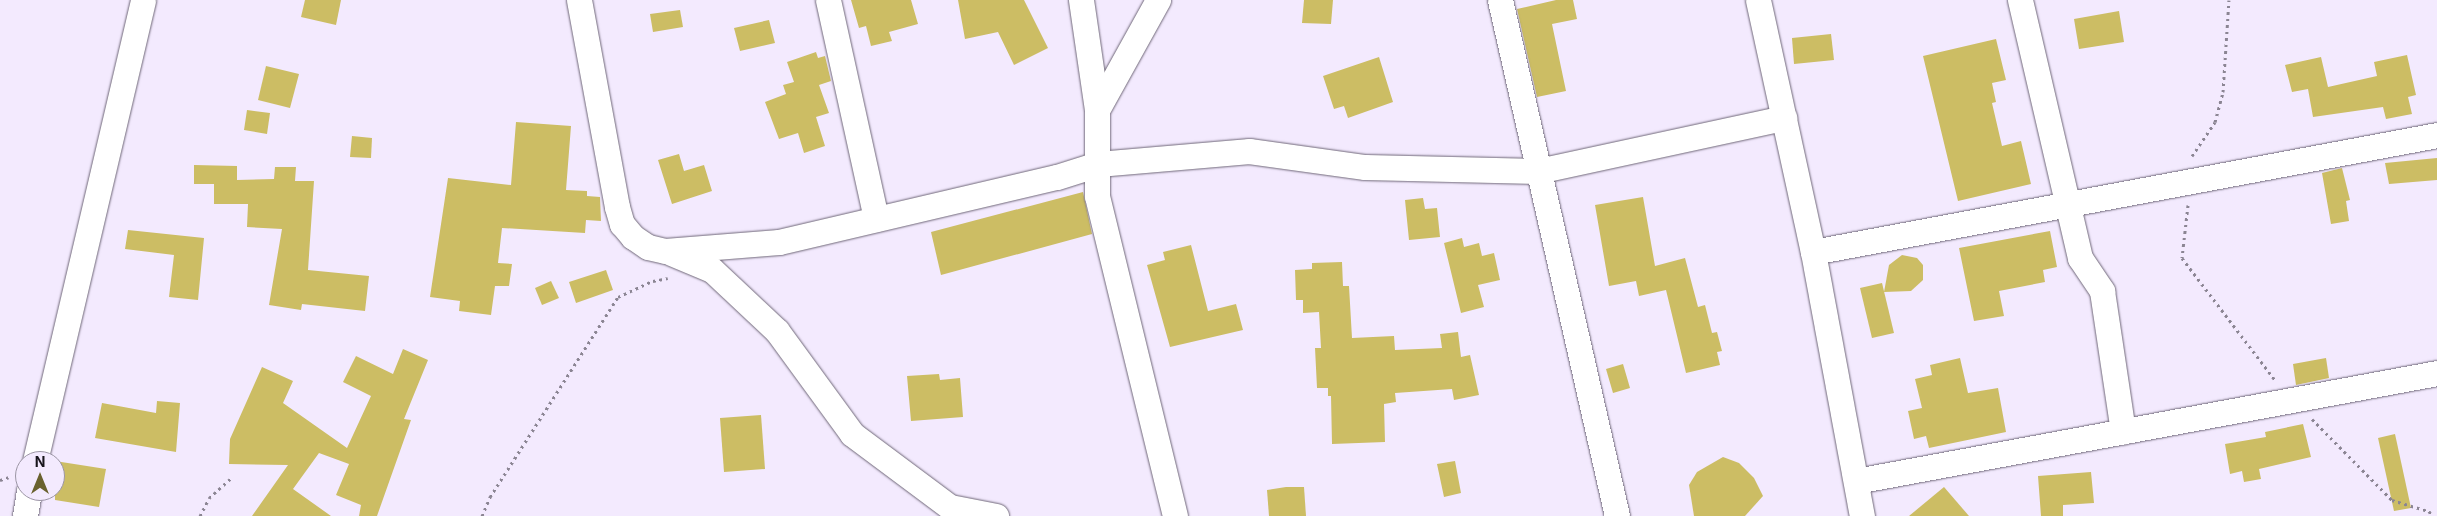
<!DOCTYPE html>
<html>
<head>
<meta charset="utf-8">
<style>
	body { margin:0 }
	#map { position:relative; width:2437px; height:516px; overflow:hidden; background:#f3eafe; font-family:Inter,sans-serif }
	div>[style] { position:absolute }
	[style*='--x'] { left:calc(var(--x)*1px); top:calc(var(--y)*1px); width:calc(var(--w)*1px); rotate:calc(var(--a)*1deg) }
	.building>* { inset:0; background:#ccbd64 }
	.path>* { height:3px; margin-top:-1.5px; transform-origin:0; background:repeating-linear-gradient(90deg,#8b8593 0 2.5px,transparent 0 6.5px) }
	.roads { filter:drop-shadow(0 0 1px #6f6778) drop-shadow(0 0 1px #6f6778) }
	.street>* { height:25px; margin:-12.5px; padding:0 12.5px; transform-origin:12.5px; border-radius:12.5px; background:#fff }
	span { translate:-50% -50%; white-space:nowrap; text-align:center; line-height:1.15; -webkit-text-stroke:4.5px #f3eafe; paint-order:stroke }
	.north { position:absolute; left:15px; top:451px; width:50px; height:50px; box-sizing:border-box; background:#f3eafe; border:1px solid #9b95a4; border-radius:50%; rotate:0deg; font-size:14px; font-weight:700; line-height:20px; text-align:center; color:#18151c }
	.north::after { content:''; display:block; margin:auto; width:18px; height:22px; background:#69612e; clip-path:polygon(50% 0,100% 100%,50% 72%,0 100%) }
</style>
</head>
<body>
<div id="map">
	<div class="building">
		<i style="clip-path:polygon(305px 0,341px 0,336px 25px,301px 17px)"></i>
		<i style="clip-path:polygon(851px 0,911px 0,918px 24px,889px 32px,892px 41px,871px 46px,866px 26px,859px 28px)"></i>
		<i style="clip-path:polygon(958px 0,1024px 0,1048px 48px,1014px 65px,998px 32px,965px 39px)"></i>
		<i style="clip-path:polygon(1304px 0,1333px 0,1331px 24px,1302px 23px)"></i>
		<i style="clip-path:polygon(1556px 0,1573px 0,1577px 19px,1552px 24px,1566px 91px,1537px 97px,1517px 9px)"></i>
		<i style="clip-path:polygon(680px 10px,683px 27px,653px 32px,650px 14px)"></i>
		<i style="clip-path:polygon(2119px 11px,2124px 42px,2079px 49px,2074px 19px)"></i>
		<i style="clip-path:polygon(769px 20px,775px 43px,740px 51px,734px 28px)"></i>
		<i style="clip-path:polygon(1831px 34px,1834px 60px,1794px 64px,1792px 38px)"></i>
		<i style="clip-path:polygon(1996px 39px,2006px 80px,1992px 83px,1996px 102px,1992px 103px,2002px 146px,2021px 141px,2031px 184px,1958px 201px,1923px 56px)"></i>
		<i style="clip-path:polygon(816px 52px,818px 58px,825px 56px,831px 81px,819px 85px,829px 113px,816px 117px,825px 146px,804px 153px,798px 133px,779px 139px,765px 102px,786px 94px,783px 85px,794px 82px,787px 62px)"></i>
		<i style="clip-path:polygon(2407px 55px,2416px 95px,2408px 97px,2412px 114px,2386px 119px,2383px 107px,2313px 117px,2308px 89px,2292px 92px,2285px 65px,2321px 57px,2328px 87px,2377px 76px,2374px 62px)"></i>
		<i style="clip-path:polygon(1379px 57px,1393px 102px,1348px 118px,1344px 106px,1334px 109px,1323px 76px)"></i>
		<i style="clip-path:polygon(266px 66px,299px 74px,290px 108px,258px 100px)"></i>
		<i style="clip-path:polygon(247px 110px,270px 113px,267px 134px,244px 130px)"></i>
		<i style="clip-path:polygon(516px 122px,571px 126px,566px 190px,587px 191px,587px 196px,600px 197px,601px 221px,586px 220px,585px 233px,502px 228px,498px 263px,512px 264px,509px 286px,495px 286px,491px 315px,459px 311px,460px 301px,430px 297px,448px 178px,511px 185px)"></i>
		<i style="clip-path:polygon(352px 136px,372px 138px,371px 158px,350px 157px)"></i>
		<i style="clip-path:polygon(679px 154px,684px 171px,704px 165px,712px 191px,672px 204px,658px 160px)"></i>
		<i style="clip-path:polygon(2437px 158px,2437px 180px,2389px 184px,2385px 163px)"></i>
		<i style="clip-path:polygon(194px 165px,237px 166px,237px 180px,274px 179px,275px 167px,296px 167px,295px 181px,314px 181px,308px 270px,369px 276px,365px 311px,302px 304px,301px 310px,269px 305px,282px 229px,247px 227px,248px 204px,214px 204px,214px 184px,194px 184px)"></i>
		<i style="clip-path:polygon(2342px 168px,2350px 200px,2346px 201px,2349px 221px,2331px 224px,2322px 173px)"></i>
		<i style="clip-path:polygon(1083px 192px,1092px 234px,941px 275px,931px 232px)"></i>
		<i style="clip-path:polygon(1643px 197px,1655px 266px,1685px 258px,1698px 307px,1705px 305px,1712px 333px,1717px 332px,1722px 351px,1717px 352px,1720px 365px,1686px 373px,1666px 290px,1639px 296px,1636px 281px,1609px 286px,1595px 205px)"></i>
		<i style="clip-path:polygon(1423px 198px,1425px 209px,1437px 208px,1440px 237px,1409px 240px,1405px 200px)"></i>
		<i style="clip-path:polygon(128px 230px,204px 238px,198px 300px,169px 297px,174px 255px,125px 249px)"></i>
		<i style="clip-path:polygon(2050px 231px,2057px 267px,2043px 270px,2045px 282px,1999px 291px,2004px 316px,1974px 321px,1959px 248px)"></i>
		<i style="clip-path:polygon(1462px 238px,1464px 247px,1479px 243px,1482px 256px,1494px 253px,1500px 280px,1478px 285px,1484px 307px,1461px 313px,1444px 243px)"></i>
		<i style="clip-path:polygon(1191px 245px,1208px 311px,1236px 304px,1243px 330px,1170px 347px,1147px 265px,1165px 260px,1163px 252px)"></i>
		<i style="clip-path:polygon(1902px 255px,1917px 258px,1923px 265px,1923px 280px,1911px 291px,1884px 292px,1889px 265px)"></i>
		<i style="clip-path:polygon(1342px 262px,1343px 286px,1349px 286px,1352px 338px,1394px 336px,1395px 350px,1442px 348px,1440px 334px,1458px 332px,1461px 357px,1470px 355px,1479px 395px,1454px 400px,1452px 389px,1395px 393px,1396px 402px,1384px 404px,1385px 442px,1332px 444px,1331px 396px,1328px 396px,1328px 388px,1317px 388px,1315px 348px,1321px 348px,1319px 312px,1303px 313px,1303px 300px,1296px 300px,1295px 270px,1312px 269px,1312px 263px)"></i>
		<i style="clip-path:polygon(606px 270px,613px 290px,576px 303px,569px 282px)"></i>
		<i style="clip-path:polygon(551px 281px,559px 298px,542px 305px,535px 288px)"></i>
		<i style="clip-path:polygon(1882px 283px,1894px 333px,1872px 338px,1860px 288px)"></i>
		<i style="clip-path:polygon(403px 349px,428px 360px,404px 419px,411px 420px,377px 516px,359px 516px,361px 505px,336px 495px,349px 464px,319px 453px,293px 489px,331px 516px,252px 516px,288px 465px,229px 464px,230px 439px,262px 367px,293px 381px,283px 403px,347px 448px,371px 396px,343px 382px,356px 356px,393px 374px)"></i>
		<i style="clip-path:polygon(1960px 358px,1968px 393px,1998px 388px,2006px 432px,1929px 448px,1926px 436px,1914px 439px,1908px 411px,1922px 408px,1915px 379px,1932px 375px,1930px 365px)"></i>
		<i style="clip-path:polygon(2326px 358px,2329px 378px,2296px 385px,2293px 364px)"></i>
		<i style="clip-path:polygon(1623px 364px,1630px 388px,1613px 393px,1606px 369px)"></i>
		<i style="clip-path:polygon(939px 374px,940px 380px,960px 378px,963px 417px,911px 421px,907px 376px)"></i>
		<i style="clip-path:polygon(157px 401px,180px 403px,176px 452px,95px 438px,102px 403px,156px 413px)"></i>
		<i style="clip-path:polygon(761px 415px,765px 469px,724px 472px,720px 418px)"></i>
		<i style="clip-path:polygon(2303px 424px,2311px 457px,2259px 469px,2261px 479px,2244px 482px,2242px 471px,2230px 474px,2225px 444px,2266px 437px,2265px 432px)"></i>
		<i style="clip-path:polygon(2395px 434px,2411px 508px,2394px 511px,2378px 438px)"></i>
		<i style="clip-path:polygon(1723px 457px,1739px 463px,1754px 478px,1763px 496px,1745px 516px,1694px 516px,1689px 485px,1697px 472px)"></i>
		<i style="clip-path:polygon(55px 461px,106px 469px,99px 507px,55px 500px)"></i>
		<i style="clip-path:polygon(1455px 461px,1461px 493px,1444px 497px,1437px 464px)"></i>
		<i style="clip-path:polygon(2091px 472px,2094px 503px,2063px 505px,2063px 516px,2041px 516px,2038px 476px)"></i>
		<i style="clip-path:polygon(1286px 487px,1304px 487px,1306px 516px,1269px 516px,1267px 490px)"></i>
		<i style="clip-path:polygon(1944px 487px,1969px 516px,1909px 516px)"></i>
	</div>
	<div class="path">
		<i style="--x:2192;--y:156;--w:41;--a:-55.9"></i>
		<i style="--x:2215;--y:122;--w:31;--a:-75"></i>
		<i style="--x:2223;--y:92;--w:92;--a:-86.3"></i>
		<i style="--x:2188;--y:205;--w:53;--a:96.5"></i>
		<i style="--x:2182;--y:258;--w:153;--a:52.7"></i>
		<i style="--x:2312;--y:419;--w:114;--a:45.4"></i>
		<i style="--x:2392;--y:500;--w:39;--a:17"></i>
		<i style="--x:2429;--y:511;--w:6;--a:59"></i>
		<i style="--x:0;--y:480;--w:9;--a:-18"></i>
		<i style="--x:200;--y:516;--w:20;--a:-63"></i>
		<i style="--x:209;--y:498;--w:30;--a:-42"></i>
		<i style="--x:482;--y:516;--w:21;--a:-67"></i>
		<i style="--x:490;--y:497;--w:237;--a:-57.4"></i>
		<i style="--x:618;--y:297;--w:38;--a:-25"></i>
		<i style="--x:653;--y:281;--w:15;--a:-11"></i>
	</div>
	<div class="roads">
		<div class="street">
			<i style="--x:579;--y:0;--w:210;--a:79.6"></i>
			<i style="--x:617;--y:207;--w:18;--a:74"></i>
			<i style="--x:622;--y:224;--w:17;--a:50"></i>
			<i style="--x:633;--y:237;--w:18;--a:34"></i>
			<i style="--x:648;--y:247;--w:17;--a:13"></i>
			<i style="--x:665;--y:251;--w:114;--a:-4.5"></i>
			<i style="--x:779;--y:242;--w:285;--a:-13.2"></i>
			<i style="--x:1057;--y:177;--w:43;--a:-17.6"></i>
			<i style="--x:1098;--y:164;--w:152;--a:-4.9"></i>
			<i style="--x:1249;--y:151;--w:117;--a:7.9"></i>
			<i style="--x:1365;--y:167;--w:173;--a:1.3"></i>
			<i style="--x:1538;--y:171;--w:252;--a:-12.2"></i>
			<i style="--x:828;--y:0;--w:224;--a:77.6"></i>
			<i style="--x:1081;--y:0;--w:111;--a:81.7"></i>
			<i style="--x:1097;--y:110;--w:86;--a:90"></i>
			<i style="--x:1097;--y:196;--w:329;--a:76.3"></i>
			<i style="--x:1500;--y:0;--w:529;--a:77.22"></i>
			<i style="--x:1758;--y:0;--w:258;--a:77.7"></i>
			<i style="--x:1813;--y:252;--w:269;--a:79.5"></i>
			<i style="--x:2020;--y:0;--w:265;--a:76.9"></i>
			<i style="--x:2080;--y:258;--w:40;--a:56"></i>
			<i style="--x:2102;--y:291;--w:142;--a:81.5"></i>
			<i style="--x:1097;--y:110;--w:126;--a:-61"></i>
			<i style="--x:1813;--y:252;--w:635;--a:-10.62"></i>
			<i style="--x:671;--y:253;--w:44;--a:22.5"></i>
			<i style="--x:712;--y:270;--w:89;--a:43.2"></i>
			<i style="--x:777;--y:331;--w:127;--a:53.9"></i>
			<i style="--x:852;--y:434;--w:122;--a:36.7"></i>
			<i style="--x:950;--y:507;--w:47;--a:11.1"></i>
			<i style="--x:35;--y:461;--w:473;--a:-76.8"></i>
			<i style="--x:1856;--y:481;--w:591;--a:-10.53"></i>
			<i style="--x:25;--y:516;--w:25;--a:-81"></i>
		</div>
	</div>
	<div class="north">N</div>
</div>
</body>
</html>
